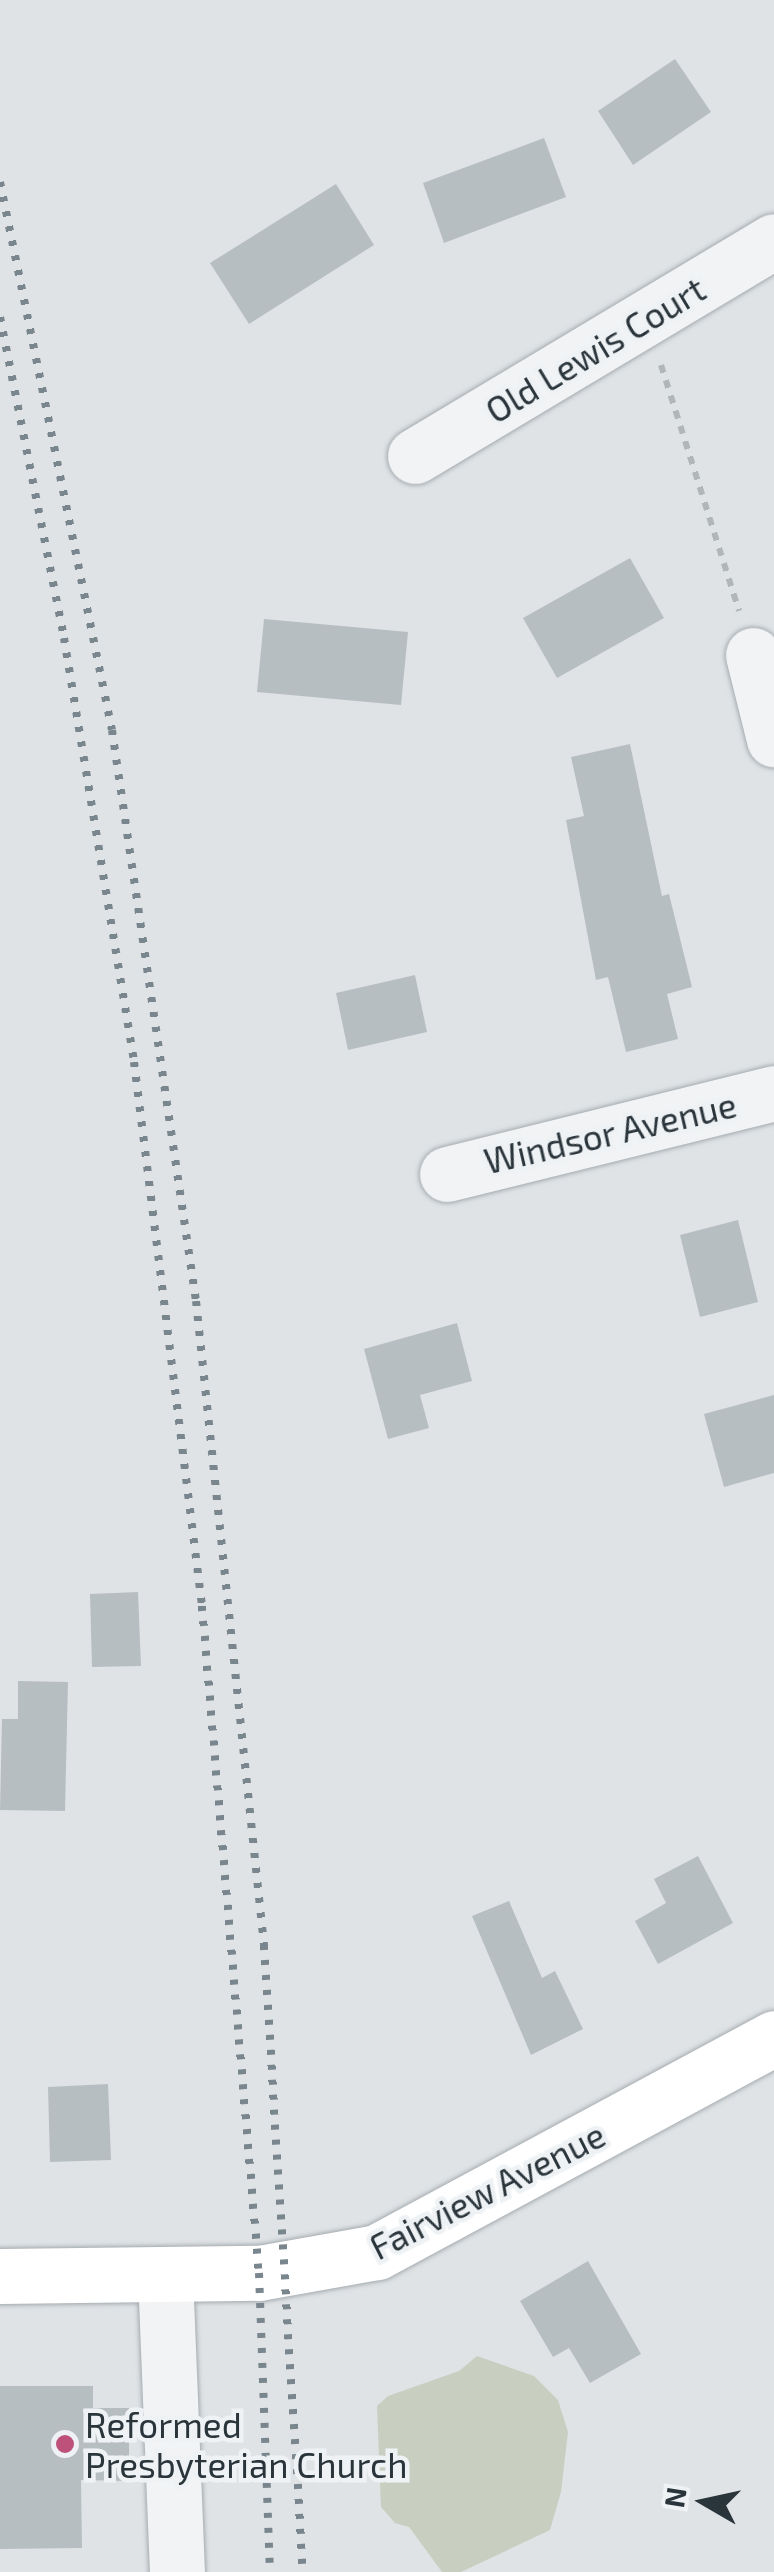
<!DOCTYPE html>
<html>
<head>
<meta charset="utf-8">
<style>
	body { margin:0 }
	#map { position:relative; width:774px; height:2572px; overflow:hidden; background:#dfe3e6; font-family:"Exo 2",sans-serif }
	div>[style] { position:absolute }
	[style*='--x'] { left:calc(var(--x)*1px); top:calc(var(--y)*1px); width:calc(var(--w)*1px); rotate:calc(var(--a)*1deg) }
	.green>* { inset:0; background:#c8cfc1 }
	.building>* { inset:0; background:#b7bec2 }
	.path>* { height:6px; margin-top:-3px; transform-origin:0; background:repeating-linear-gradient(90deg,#b1b6b9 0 8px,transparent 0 16px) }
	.roads { filter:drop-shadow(0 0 2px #a5abaf) drop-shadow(0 0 2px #a5abaf) }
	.minor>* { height:55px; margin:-27.5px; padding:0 27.5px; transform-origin:27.5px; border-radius:27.5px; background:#f1f3f5 }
	.major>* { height:55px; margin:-27.5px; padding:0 27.5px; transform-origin:27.5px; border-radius:27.5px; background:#fff }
	.rail>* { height:8px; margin-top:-4px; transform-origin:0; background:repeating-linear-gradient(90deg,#7a868e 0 5px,transparent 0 15px) }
	.dots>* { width:28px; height:28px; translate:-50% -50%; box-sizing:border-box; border:5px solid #eef2f4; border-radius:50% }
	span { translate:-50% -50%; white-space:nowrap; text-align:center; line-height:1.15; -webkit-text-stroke:9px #eef2f4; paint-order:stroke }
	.street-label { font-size:35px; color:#2a343b }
	.poi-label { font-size:35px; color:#2a343b }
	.left { translate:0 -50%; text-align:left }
	.north { position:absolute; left:654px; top:2452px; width:100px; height:100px; -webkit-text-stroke:8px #eef2f4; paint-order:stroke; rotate:279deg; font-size:28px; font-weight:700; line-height:40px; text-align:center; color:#2a343b }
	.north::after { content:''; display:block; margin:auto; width:35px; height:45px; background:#2a343b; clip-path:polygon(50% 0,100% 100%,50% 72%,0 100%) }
</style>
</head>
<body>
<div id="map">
	<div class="green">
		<i style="clip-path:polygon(477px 2356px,534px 2376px,558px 2400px,568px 2432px,561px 2492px,550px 2530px,461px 2572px,442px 2572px,409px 2527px,395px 2523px,381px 2507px,377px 2406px,388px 2396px,459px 2371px)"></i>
	</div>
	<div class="building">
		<i style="clip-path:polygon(675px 59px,711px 112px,633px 165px,598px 111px)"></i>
		<i style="clip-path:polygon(544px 138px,566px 197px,444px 243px,423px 183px)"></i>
		<i style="clip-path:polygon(336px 184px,374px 245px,249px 324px,210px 263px)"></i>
		<i style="clip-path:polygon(630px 558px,664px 618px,557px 678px,523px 618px)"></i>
		<i style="clip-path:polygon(264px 619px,408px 632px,401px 705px,257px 692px)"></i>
		<i style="clip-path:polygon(630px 744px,662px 896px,669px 894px,692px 987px,667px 994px,678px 1039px,626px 1052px,608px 977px,596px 980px,566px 820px,584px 816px,571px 757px)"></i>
		<i style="clip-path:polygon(415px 975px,427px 1032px,348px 1050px,336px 993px)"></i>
		<i style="clip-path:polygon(738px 1220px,758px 1302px,700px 1317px,680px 1235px)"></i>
		<i style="clip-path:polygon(457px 1323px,472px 1381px,420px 1395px,429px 1428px,388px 1439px,364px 1349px)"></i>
		<i style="clip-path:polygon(774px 1395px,774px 1473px,724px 1487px,704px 1414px)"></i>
		<i style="clip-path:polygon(138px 1592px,141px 1666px,92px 1667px,90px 1594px)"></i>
		<i style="clip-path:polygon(18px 1681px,68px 1682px,65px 1811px,0 1810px,2px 1719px,18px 1719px)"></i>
		<i style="clip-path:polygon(698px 1856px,733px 1923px,658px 1964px,635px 1921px,666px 1903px,654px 1879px)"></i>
		<i style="clip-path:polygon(509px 1901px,542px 1978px,555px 1971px,583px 2029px,531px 2055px,472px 1916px)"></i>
		<i style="clip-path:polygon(108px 2084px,111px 2160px,50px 2162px,48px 2087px)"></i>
		<i style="clip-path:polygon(588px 2261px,641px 2354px,590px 2383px,569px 2348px,553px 2357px,520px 2301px)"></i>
		<i style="clip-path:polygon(0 2386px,93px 2386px,93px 2408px,129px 2408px,129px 2481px,81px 2480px,82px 2548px,0 2549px)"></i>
	</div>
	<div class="path">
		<i style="--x:661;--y:365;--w:258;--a:72.4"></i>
	</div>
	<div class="roads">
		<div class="minor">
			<i style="--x:415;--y:456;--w:418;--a:-30.9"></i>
			<i style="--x:753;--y:655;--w:87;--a:76"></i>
			<i style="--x:447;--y:1174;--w:337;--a:-13.9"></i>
			<i style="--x:165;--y:2274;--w:298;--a:87.7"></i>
		</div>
		<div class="major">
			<i style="--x:0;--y:2276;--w:259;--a:-0.7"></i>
			<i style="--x:259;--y:2273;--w:120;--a:-10.1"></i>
			<i style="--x:377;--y:2252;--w:451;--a:-28.3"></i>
		</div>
	</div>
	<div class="rail">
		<i style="--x:0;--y:182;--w:559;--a:78.45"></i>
		<i style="--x:112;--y:730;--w:577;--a:81.63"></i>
		<i style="--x:196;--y:1301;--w:648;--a:83.97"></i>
		<i style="--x:264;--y:1945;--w:628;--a:86.44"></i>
		<i style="--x:0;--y:317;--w:327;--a:78.7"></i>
		<i style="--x:64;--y:638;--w:430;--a:80.6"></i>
		<i style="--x:134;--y:1062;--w:548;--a:82.87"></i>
		<i style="--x:202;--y:1606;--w:669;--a:85.12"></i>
		<i style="--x:259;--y:2273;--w:299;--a:87.9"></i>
	</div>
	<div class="dots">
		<i style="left:65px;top:2444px;background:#be517a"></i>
	</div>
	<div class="street-label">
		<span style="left:595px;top:349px;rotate:-31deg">Old Lewis Court</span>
		<span style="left:610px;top:1132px;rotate:-13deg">Windsor Avenue</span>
		<span style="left:487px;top:2190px;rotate:-27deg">Fairview Avenue</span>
	</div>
	<div class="poi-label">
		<span class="left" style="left:85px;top:2444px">Reformed<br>Presbyterian Church</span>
	</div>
	<div class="north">N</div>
</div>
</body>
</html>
